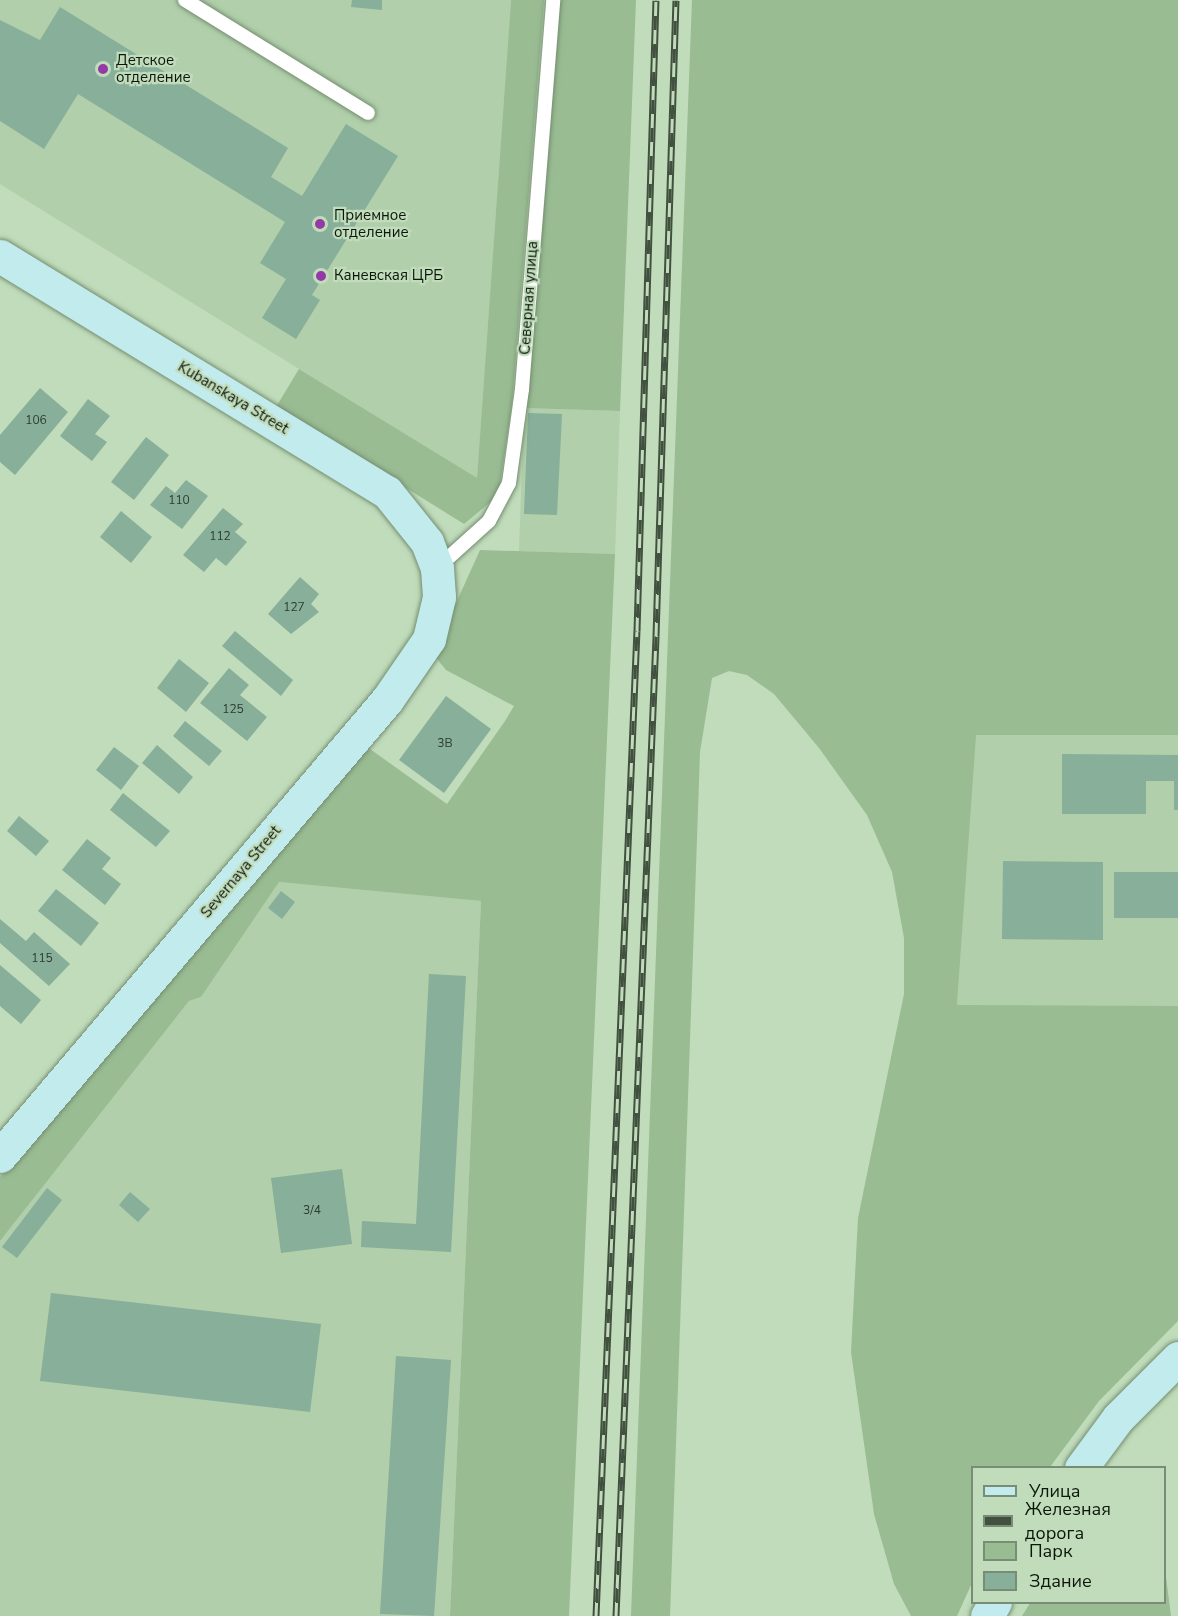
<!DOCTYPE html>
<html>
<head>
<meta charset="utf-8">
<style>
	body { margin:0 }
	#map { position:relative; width:1178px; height:1616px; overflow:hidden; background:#c0dcbb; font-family:"Nunito Sans",sans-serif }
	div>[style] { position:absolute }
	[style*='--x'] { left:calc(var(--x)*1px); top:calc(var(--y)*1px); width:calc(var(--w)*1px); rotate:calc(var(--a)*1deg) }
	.built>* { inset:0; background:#b0cfaa }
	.green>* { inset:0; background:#99bc93 }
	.building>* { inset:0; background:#87af99 }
	.roads { filter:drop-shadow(0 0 2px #758e70) drop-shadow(0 0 2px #758e70) }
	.lane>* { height:14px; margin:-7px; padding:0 7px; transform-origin:7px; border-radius:7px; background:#fff }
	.secondary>* { height:33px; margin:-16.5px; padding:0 16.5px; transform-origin:16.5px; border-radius:16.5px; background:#c2ebee }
	.rail>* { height:7px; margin-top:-3.5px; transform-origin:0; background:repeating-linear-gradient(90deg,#c0dcbb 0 14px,#42513f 0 28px); box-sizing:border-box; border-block:2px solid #42513f }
	.dots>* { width:16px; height:16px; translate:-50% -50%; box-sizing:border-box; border:3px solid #c0dcbb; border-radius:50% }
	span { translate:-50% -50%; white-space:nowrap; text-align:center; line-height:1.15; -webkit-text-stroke:4.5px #c0dcbb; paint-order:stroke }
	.number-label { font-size:12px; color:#2c3c2e }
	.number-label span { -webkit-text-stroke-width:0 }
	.poi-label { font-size:15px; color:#0d160b }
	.left { translate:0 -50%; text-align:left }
	.street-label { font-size:15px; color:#0d160b }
	.legend { position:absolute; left:971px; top:1466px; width:195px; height:138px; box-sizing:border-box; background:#c0dcbb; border:2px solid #788d75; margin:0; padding:8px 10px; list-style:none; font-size:18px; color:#0d160b }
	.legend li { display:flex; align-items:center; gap:12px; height:30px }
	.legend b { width:30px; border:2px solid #788d75 }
</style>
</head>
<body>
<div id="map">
	<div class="built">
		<i style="clip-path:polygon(0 0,511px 0,477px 479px,0 184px)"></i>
		<i style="clip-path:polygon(524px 408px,620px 411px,615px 554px,519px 551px)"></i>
		<i style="clip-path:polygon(975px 734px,1178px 735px,1178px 1006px,957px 1006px)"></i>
		<i style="clip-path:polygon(279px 882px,481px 901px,450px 1616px,0 1616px,0 1241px,189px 1001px,201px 997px)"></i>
	</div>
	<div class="green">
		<i style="clip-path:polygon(511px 0,544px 0,512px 404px,500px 484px,493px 500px,464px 524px,276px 407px,299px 369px,477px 478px)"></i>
		<i style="clip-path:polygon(560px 0,636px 0,620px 411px,524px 408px)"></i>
		<i style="clip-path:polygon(692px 0,1178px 0,1178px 735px,976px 735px,957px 1005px,1178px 1006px,1178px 1321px,1099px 1401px,1050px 1467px,972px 1468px,972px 1583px,957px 1616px,911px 1616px,894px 1584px,874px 1514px,851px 1352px,858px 1218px,904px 994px,904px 938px,892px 872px,867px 815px,819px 748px,774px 694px,747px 675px,729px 671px,712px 678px,700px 752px,670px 1616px,631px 1616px)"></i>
		<i style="clip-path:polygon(480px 550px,615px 554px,569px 1616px,450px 1616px,481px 901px,279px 882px,201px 997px,189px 1001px,0 1241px,0 1177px,359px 752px,370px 749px,447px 804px,505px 721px,514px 706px,446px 670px,433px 654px)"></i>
		<i style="clip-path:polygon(1165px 1569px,1171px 1616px,1022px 1616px,1030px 1603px,1164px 1602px)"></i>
	</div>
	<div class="building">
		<i style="clip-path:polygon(352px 0,382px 0,382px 10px,351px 7px)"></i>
		<i style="clip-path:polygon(60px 7px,288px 148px,271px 177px,302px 196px,346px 124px,398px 156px,312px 295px,320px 300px,296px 339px,262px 318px,286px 279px,260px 263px,285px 222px,78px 94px,44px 149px,0 121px,0 20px,40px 40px)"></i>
		<i style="clip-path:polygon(40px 388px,68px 412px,15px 475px,0 462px,0 435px)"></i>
		<i style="clip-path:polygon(88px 399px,110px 416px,95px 434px,107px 442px,92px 461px,60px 436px)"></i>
		<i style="clip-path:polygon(528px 413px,562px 414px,557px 515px,524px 514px)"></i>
		<i style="clip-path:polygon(146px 437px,169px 455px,134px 500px,111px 482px)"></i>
		<i style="clip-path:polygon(186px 480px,208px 496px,182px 529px,150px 505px,166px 486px,175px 493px)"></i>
		<i style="clip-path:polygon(223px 508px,243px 524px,235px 532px,247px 542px,226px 566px,216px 558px,204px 572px,183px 555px)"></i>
		<i style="clip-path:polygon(121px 511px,152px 537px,131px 563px,100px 537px)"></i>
		<i style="clip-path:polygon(300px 577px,319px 594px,311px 604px,319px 612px,291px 634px,268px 614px)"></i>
		<i style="clip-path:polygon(235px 631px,293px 680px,281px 696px,222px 646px)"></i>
		<i style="clip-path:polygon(179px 659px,209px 683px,186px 712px,157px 688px)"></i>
		<i style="clip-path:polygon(229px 668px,249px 685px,240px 695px,267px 717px,247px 741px,200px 703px)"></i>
		<i style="clip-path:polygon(446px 696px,491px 729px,444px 793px,399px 760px)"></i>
		<i style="clip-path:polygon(185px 721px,222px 751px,209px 766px,173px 736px)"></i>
		<i style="clip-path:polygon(157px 745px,193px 777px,179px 794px,142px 763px)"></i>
		<i style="clip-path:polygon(114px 747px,139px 766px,121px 790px,96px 770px)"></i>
		<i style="clip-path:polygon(1062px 754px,1178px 755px,1178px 810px,1174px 810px,1174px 781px,1146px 781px,1146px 814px,1062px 814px)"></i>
		<i style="clip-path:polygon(123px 793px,170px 831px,156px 847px,110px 810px)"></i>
		<i style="clip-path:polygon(19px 816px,49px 841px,36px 856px,7px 831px)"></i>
		<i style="clip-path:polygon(87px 839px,111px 858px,102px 869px,121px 884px,105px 905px,62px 870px)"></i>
		<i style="clip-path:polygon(1003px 861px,1103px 862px,1103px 940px,1002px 939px)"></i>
		<i style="clip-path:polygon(1114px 872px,1178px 872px,1178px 918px,1114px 918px)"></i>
		<i style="clip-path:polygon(56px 889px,99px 923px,81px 946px,38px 911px)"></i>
		<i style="clip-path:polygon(281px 891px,295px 902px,282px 919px,268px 908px)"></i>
		<i style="clip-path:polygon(0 919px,26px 941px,34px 932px,70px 964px,49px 986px,0 943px)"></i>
		<i style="clip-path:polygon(0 965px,41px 1000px,21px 1024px,0 1006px)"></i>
		<i style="clip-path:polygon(429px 974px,466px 976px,451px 1252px,361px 1247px,362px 1221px,416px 1224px)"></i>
		<i style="clip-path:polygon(342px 1169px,352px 1244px,281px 1253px,271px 1178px)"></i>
		<i style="clip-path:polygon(47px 1188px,62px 1200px,17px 1258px,2px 1247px)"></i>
		<i style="clip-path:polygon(130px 1192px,150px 1209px,138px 1222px,119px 1205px)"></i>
		<i style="clip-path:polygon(51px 1293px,321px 1324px,310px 1412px,40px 1381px)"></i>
		<i style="clip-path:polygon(396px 1356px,451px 1360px,434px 1616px,380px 1614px)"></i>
	</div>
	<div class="roads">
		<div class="lane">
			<i style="--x:185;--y:0;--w:215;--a:31.7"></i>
			<i style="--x:437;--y:568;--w:70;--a:-42.1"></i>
			<i style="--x:489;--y:521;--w:43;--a:-62.2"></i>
			<i style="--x:509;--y:483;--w:95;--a:-82.1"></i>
			<i style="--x:522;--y:389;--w:390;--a:-85.4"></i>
		</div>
		<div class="secondary">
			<i style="--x:0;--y:256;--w:453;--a:31.4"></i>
			<i style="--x:387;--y:492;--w:64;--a:51.3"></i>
			<i style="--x:427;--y:542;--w:28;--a:69"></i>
			<i style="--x:437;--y:568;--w:29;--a:86"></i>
			<i style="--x:439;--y:597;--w:43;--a:103.4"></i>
			<i style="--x:429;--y:639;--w:74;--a:124.5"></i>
			<i style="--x:387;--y:700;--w:598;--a:130.32"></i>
			<i style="--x:1081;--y:1468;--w:62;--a:-53.5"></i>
			<i style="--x:1118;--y:1418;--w:85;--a:-45"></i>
			<i style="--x:987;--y:1616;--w:16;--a:-60"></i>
		</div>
	</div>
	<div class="rail">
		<i style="--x:596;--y:1616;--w:986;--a:-87.62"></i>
		<i style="--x:637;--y:631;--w:631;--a:-88.28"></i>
		<i style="--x:616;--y:1616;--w:981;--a:-87.66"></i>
		<i style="--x:656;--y:636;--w:636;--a:-88.2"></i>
	</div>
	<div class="dots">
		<i style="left:103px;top:69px;background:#943aa6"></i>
		<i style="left:320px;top:224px;background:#943aa6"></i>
		<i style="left:321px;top:276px;background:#943aa6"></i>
	</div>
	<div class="number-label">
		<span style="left:36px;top:421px">106</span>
		<span style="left:179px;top:501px">110</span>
		<span style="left:220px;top:537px">112</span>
		<span style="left:294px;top:608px">127</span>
		<span style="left:233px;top:710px">125</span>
		<span style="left:445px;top:744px">3В</span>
		<span style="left:42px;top:959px">115</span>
		<span style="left:312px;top:1211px">3/4</span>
	</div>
	<div class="poi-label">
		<span class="left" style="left:116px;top:69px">Детское<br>отделение</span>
		<span class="left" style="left:334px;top:224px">Приемное<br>отделение</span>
		<span class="left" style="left:334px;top:276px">Каневская ЦРБ</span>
	</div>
	<div class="street-label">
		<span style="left:529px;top:298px;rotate:-86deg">Северная улица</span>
		<span style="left:233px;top:398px;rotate:31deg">Kubanskaya Street</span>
		<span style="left:241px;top:872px;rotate:-50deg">Severnaya Street</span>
	</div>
	<ul class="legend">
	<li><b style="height:8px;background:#c2ebee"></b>Улица</li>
	<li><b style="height:8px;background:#42513f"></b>Железная дорога</li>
	<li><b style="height:16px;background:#99bc93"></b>Парк</li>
	<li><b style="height:16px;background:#87af99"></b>Здание</li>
	</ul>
</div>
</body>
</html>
